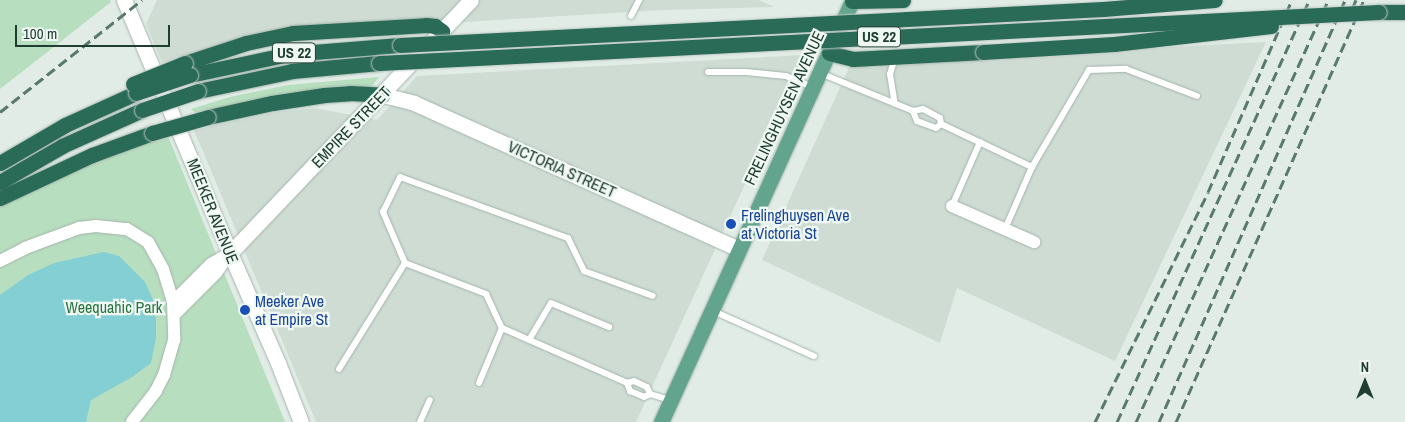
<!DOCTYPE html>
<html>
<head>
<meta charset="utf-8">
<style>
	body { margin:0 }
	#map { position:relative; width:1405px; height:422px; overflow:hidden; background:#e0ece5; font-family:"Archivo Narrow",sans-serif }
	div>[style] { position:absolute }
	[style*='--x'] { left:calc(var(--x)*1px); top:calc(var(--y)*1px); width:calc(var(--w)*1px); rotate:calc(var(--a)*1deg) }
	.built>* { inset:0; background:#cedcd4 }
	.green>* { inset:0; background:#b7debe }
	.water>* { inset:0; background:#84cfd4 }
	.roads { filter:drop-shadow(0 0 1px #a3b4ac) drop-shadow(0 0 1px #a3b4ac) }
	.lane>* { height:6px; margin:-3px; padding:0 3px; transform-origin:3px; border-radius:3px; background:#fff }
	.street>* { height:12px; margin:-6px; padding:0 6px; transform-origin:6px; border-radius:6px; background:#fff }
	.secondary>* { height:15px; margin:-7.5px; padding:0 7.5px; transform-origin:7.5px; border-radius:7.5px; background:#fff }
	.primary>* { height:15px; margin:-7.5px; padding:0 7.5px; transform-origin:7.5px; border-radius:7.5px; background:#62a48d }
	.highway>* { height:15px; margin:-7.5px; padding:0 7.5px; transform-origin:7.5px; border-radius:7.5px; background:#2a6b58 }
	.rail>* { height:3px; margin-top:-1.5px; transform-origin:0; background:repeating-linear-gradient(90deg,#5a796e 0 10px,transparent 0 15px) }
	.bridges { filter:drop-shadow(0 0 1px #c1c9c6) drop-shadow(0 0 1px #c1c9c6) }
	.highway-bridge>* { height:15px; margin:-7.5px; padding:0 7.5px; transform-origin:7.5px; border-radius:7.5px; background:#2a6b58 }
	.dots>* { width:14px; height:14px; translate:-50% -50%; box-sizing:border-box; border:2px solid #f0f8f4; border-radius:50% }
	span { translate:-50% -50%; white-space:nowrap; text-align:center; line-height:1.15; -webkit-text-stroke:4.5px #f0f8f4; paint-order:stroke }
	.shield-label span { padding:1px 4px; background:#f0f8f4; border:1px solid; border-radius:4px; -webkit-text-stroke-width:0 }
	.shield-label { font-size:15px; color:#203d32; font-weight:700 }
	.street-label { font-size:16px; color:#203d32 }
	.transit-label { font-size:16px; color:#164399 }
	.left { translate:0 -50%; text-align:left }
	.park-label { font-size:16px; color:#28763f }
	.north { position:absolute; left:1340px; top:357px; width:50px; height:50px; -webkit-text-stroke:4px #f0f8f4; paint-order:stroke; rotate:0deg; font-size:14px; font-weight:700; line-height:20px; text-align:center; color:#203d32 }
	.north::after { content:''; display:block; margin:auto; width:18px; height:22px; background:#203d32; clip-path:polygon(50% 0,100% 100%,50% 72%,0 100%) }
	.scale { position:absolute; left:15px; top:25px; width:155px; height:22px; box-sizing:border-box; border:2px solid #203d32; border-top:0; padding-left:6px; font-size:15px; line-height:18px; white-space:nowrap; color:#203d32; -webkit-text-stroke:4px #f0f8f4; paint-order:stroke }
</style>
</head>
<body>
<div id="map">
	<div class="built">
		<i style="clip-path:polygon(157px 0,759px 0,774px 7px,664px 10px,280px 33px,163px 65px,146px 24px)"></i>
		<i style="clip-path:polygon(1266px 42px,1115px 361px,957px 288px,940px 343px,762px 260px,851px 63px,868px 63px,869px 68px,1071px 52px)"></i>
		<i style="clip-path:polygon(804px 55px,636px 422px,316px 422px,194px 130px,277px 112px,315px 108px,377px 120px,417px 76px)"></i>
	</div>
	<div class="green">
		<i style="clip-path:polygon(0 0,110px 0,111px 2px,0 89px)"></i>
		<i style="clip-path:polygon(379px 77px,371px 87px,197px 114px,191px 109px,230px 97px,288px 85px)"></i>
		<i style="clip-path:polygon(168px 136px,285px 422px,0 422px,0 205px,117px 151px)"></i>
	</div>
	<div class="water">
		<i style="clip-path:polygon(104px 252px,119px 256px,145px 282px,153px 300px,156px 319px,156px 338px,151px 363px,132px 377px,91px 400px,86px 422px,0 422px,0 295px,28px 275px,54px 263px)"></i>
	</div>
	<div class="roads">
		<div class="lane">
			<i style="--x:631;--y:16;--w:18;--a:-63"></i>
			<i style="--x:895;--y:57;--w:18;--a:106"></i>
			<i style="--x:890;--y:74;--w:30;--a:81"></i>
			<i style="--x:708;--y:72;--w:38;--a:0"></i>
			<i style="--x:746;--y:72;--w:40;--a:5.7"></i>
			<i style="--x:786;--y:76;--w:28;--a:23"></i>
			<i style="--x:820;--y:73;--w:100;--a:22.2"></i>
			<i style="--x:913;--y:111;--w:10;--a:-11"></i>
			<i style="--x:923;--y:109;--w:19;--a:28"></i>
			<i style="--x:940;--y:118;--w:6;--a:81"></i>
			<i style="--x:941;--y:124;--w:6;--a:141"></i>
			<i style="--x:936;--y:128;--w:20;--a:-160"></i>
			<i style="--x:917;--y:121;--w:11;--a:-112"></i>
			<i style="--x:941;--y:124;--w:101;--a:25.3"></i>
			<i style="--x:1032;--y:167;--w:68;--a:113.5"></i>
			<i style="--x:1032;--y:167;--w:113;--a:-59.6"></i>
			<i style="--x:1089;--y:70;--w:37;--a:-2"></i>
			<i style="--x:1126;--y:69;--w:76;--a:20.8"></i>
			<i style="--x:952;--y:206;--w:70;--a:-66.4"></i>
			<i style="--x:405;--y:263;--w:56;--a:-113.3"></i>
			<i style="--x:383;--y:212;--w:39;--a:-64"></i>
			<i style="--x:400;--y:177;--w:179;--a:20"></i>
			<i style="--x:568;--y:238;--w:37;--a:64"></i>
			<i style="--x:584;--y:271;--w:73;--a:19.9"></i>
			<i style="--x:711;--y:310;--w:113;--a:24.1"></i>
			<i style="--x:529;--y:340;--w:43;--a:-59.3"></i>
			<i style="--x:551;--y:303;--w:63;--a:22.5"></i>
			<i style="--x:339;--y:369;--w:125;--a:-58.1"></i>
			<i style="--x:405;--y:263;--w:87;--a:20.9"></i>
			<i style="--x:486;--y:294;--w:38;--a:65"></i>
			<i style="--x:479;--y:383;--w:60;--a:-67.3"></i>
			<i style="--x:502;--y:328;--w:137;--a:23.7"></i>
			<i style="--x:627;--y:383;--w:7;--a:-16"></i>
			<i style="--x:634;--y:381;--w:14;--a:25"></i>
			<i style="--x:647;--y:387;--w:8;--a:67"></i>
			<i style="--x:627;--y:383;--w:9;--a:69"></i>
			<i style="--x:630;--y:391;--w:15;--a:23"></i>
			<i style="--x:644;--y:397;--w:7;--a:-27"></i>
			<i style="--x:650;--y:394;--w:21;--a:17"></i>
			<i style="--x:420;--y:422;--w:24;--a:-66"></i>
		</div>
		<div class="street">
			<i style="--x:952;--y:206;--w:90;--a:23.7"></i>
			<i style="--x:0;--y:261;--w:28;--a:-27"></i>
			<i style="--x:25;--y:248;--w:58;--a:-20.3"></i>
			<i style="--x:79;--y:228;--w:17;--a:-7"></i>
			<i style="--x:96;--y:226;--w:31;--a:6"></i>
			<i style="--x:127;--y:229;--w:25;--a:32"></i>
			<i style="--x:148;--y:242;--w:31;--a:61"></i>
			<i style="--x:163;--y:269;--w:34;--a:73"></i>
			<i style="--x:173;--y:302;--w:38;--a:88"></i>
			<i style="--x:174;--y:340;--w:36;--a:106"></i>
			<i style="--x:164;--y:375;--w:18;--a:117"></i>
			<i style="--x:156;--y:391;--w:39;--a:128"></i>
			<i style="--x:173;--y:302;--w:54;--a:-45"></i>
			<i style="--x:211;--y:264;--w:16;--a:-30"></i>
			<i style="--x:174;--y:315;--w:59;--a:-45"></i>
			<i style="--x:216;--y:273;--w:24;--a:-55"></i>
		</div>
		<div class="secondary">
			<i style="--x:124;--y:0;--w:274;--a:67.3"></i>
			<i style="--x:230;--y:253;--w:120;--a:66.4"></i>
			<i style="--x:278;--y:363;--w:63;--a:68.7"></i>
			<i style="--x:383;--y:95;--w:32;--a:14"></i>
			<i style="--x:414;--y:103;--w:356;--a:24.2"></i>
			<i style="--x:230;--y:253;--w:349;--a:-46.4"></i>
		</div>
		<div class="primary">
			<i style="--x:661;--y:422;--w:463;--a:-65.6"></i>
		</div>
		<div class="highway">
			<i style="--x:852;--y:1;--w:51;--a:-1.1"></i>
			<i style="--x:1379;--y:12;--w:26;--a:0"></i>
			<i style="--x:829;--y:53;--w:25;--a:14"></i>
			<i style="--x:853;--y:59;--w:130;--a:-3.1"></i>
			<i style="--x:185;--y:63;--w:64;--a:-18.2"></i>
			<i style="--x:246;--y:43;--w:48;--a:-12"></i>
			<i style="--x:293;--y:33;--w:133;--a:-3.4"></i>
			<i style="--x:426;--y:25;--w:9;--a:6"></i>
			<i style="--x:435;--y:26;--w:9;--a:36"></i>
			<i style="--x:190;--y:75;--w:101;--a:-12"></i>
			<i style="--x:289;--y:54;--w:111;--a:-4.6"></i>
			<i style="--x:198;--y:91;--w:96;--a:-12"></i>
			<i style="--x:292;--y:71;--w:87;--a:-5.3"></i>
			<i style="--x:208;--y:117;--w:66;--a:-12.3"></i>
			<i style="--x:272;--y:103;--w:53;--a:-8.7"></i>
			<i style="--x:324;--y:95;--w:26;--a:-4"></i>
			<i style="--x:350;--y:93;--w:33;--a:3"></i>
			<i style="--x:0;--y:163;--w:75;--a:-30.3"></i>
			<i style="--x:65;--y:125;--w:78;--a:-24.3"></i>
			<i style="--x:0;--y:182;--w:72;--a:-30.1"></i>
			<i style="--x:62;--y:146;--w:88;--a:-24.2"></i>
			<i style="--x:0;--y:198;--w:102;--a:-25.1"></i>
			<i style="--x:92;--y:155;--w:64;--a:-20.1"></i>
		</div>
	</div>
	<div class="rail">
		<i style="--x:1347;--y:21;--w:23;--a:-67"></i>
		<i style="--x:0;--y:112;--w:181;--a:-38.3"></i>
		<i style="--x:1095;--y:422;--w:256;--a:-63.8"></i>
		<i style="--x:1208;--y:192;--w:210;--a:-66.4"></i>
		<i style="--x:1117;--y:422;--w:464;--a:-65.5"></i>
		<i style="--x:1136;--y:422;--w:464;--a:-65.5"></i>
		<i style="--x:1159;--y:422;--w:461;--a:-66.2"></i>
		<i style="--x:1176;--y:422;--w:462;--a:-66"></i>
	</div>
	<div class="bridges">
		<div class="highway-bridge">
			<i style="--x:400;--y:45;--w:704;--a:-2.93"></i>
			<i style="--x:1103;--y:9;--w:112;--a:-4.6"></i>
			<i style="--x:983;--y:52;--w:131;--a:-3.5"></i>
			<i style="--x:1114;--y:44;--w:158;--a:-6.5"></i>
			<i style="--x:379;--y:63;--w:1001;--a:-2.92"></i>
			<i style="--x:133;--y:84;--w:56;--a:-22"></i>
			<i style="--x:136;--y:93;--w:57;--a:-18.4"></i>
			<i style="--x:142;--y:110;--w:59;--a:-18.7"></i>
			<i style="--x:152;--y:133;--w:58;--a:-15.9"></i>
		</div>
	</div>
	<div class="dots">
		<i style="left:731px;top:224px;background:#1a4fb4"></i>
		<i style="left:245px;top:310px;background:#1a4fb4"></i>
	</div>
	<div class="shield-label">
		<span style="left:879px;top:37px">US 22</span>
		<span style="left:294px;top:53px">US 22</span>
	</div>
	<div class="street-label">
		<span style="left:784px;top:108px;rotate:-65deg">FRELINGHUYSEN AVENUE</span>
		<span style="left:351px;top:127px;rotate:-46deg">EMPIRE STREET</span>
		<span style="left:562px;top:169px;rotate:24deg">VICTORIA STREET</span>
		<span style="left:213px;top:211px;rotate:68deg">MEEKER AVENUE</span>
	</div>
	<div class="transit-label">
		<span class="left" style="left:741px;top:224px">Frelinghuysen Ave<br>at Victoria St</span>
		<span class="left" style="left:255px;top:310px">Meeker Ave<br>at Empire St</span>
	</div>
	<div class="park-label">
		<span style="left:114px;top:307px">Weequahic Park</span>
	</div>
	<div class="north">N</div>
	<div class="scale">100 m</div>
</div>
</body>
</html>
